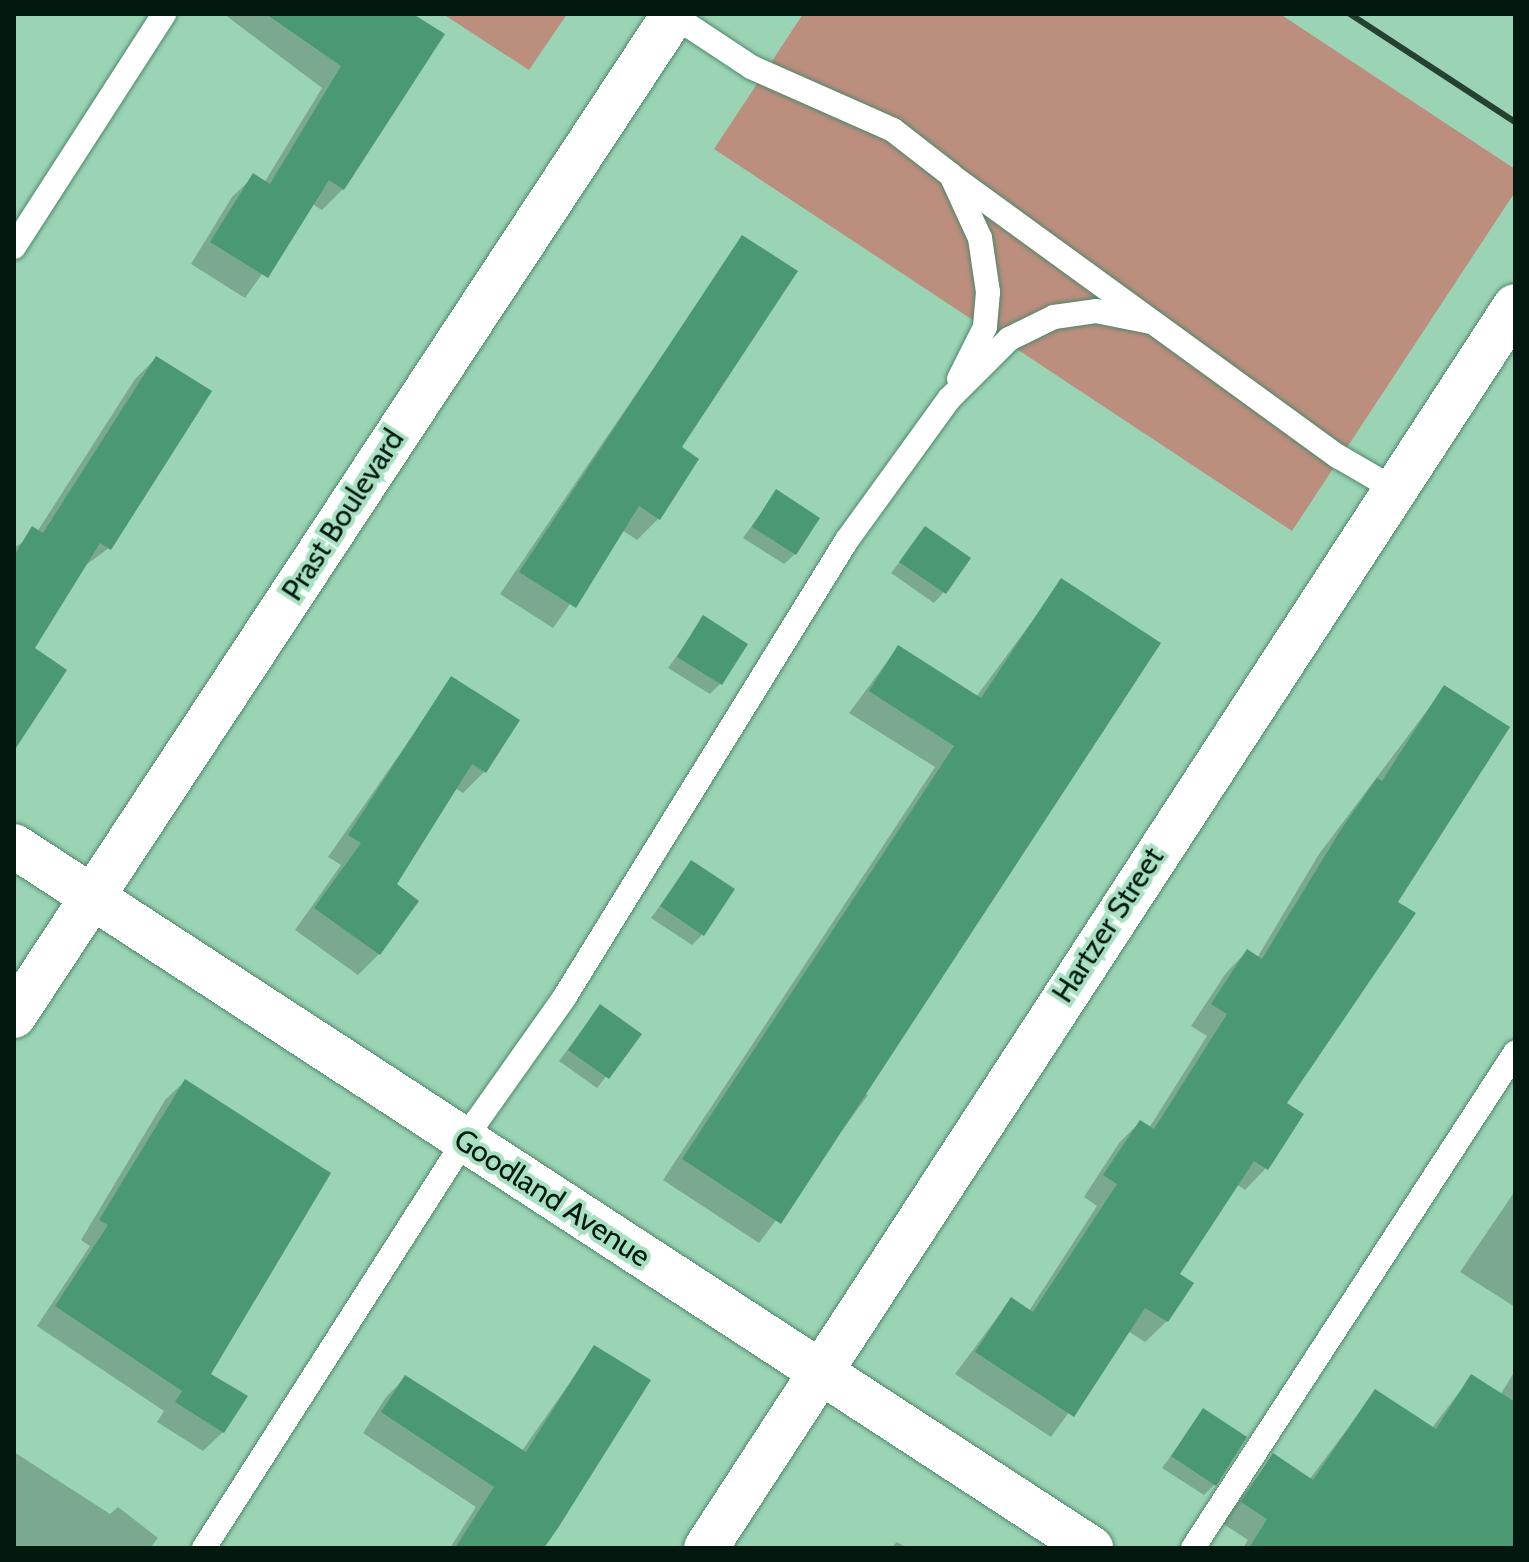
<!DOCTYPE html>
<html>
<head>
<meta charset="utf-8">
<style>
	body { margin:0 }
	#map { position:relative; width:1529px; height:1562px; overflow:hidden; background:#9ad4b5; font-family:Cabin,sans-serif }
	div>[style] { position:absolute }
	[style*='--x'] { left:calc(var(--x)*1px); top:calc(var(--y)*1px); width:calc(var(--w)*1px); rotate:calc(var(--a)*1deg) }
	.green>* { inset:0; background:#bc8e7e }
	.shadow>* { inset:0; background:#0003 }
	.building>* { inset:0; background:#4a9973 }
	.roads { filter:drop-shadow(0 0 2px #4e8669) drop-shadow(0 0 2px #4e8669) }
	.lane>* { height:24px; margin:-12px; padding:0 12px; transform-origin:12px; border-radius:12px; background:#fff }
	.street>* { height:44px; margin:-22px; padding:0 22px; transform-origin:22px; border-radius:22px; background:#fff }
	.rail>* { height:6px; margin:-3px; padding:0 3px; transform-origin:3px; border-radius:3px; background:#244132 }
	span { translate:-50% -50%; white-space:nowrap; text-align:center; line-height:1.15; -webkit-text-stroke:8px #a7e1c2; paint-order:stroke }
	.street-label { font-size:30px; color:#03180e }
	.frame { position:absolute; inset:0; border:16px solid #03180e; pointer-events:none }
</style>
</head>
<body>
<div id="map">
	<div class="green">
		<i style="clip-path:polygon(443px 14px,567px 14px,529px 70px)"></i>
		<i style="clip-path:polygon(803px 14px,1280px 14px,1515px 169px,1515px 192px,1292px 531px,714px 149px)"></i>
	</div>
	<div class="shadow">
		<i style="clip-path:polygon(224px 14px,411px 14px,343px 189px,322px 210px,312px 204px,245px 298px,191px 264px,232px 197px,254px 176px,264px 183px,322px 88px)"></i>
		<i style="clip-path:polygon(742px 238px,658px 519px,637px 540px,622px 530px,553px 628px,500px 594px)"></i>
		<i style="clip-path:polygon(156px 358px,109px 548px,83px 567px,32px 649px,14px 739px,14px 548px,37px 532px,135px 379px)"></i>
		<i style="clip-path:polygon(776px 492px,795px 554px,784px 564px,743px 538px)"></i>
		<i style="clip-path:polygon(925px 529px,944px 592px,934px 603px,891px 573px)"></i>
		<i style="clip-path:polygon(1062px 581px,862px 1091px,868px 1095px,759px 1243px,663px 1180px,935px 767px,849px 713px,898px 647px,976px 697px)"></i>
		<i style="clip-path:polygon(704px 618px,720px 684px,710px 694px,668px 668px)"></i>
		<i style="clip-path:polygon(452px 679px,484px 772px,463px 793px,455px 788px,394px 885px,379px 954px,358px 975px,295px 930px,341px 865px,328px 857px)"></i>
		<i style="clip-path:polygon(1444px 688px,1395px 903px,1284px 1104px,1266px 1168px,1245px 1190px,1236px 1184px,1177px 1274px,1167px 1321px,1145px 1342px,1128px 1331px,1051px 1437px,955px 1374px,1011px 1299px,1029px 1311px,1097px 1206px,1084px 1197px,1119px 1143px,1140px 1122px,1149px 1128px,1207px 1036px,1191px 1026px,1226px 973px,1247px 951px,1257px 958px,1319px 854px)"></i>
		<i style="clip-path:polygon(692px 862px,702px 935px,692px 945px,651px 918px)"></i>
		<i style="clip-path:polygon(600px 1007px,639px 1035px,597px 1088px,559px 1061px)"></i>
		<i style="clip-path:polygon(185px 1081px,209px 1374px,223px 1432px,203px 1451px,157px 1422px,164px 1411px,37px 1326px,90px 1246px,81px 1240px,165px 1100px)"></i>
		<i style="clip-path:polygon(1515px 1191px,1515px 1307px,1460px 1272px)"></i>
		<i style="clip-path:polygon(595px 1347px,542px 1548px,450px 1548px,476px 1507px,363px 1433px,386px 1397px,405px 1378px,521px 1452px)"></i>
		<i style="clip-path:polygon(1515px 1371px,1512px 1548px,1243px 1548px,1248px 1540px,1222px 1523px,1273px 1456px,1309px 1480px,1375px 1392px,1431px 1429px,1471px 1377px,1500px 1395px)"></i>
		<i style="clip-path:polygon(1204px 1411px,1214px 1485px,1204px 1495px,1162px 1468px)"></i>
		<i style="clip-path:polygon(14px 1452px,110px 1514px,118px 1507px,158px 1538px,150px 1548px,14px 1548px)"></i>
		<i style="clip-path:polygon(897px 1542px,907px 1548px,891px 1548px)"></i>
	</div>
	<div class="building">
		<i style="clip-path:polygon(266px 14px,413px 14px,445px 34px,344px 190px,329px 180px,268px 278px,210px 242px,253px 173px,270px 184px,341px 66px)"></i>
		<i style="clip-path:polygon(742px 235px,798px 271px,682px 447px,699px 459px,660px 520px,639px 506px,576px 608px,519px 572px)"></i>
		<i style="clip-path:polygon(156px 356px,212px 391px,111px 550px,100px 543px,35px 648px,67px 670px,14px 751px,14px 556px,32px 526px,43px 533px)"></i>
		<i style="clip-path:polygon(776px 489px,820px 518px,796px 555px,752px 527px)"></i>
		<i style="clip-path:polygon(925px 526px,971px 558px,946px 594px,899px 562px)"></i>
		<i style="clip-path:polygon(1061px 578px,1161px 643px,781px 1224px,682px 1159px,954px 746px,869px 691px,898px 645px,981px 698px)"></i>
		<i style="clip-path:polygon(703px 615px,748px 644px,722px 685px,677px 657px)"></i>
		<i style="clip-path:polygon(451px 676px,520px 720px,486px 773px,472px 764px,397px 884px,419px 901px,380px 955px,314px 908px,361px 843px,348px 835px)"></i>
		<i style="clip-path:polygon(1444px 685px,1510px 727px,1398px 902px,1416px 913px,1287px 1103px,1304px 1114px,1268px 1170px,1254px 1161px,1180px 1274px,1194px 1283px,1168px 1322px,1145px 1308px,1074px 1417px,975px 1352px,1011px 1297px,1033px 1312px,1117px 1184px,1103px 1175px,1140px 1120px,1154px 1129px,1227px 1014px,1211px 1004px,1247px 949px,1262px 959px,1340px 831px,1377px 778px,1382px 781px)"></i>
		<i style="clip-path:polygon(691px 860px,735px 889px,704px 936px,660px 906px)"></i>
		<i style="clip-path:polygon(600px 1004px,642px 1034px,609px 1079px,568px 1050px)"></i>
		<i style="clip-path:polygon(185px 1079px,331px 1173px,211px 1374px,248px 1396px,224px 1433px,175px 1402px,182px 1391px,55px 1306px,108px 1225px,99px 1220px)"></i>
		<i style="clip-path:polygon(594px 1345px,651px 1380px,558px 1528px,544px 1548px,455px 1548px,494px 1487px,381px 1412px,405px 1375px,526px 1452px)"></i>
		<i style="clip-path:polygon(1471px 1374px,1515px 1402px,1515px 1548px,1249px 1548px,1267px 1519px,1241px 1502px,1273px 1453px,1313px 1480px,1375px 1389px,1436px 1429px)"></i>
		<i style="clip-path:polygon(1203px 1408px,1247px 1437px,1216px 1486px,1171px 1456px)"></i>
	</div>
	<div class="roads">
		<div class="lane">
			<i style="--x:671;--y:14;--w:96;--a:33.5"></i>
			<i style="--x:751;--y:67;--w:155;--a:23.9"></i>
			<i style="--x:893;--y:130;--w:73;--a:37.8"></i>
			<i style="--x:951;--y:175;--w:69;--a:65.3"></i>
			<i style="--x:980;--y:238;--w:55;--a:81.6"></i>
			<i style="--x:988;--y:292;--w:35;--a:95"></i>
			<i style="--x:985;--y:327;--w:58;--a:116.6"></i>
			<i style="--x:953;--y:177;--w:477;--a:36"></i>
			<i style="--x:1339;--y:457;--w:64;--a:30.2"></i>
			<i style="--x:14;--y:247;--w:277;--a:-57.2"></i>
			<i style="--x:204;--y:1548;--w:507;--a:-57.41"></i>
			<i style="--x:477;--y:1121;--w:151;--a:-54.7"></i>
			<i style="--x:564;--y:998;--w:538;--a:-58.29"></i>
			<i style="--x:847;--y:540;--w:174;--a:-54.1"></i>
			<i style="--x:949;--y:399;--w:85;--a:-45"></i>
			<i style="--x:1009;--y:339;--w:50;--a:-26.1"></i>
			<i style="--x:1054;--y:317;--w:42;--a:-8.1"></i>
			<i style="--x:1096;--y:311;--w:56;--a:11.3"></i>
			<i style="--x:1193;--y:1548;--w:591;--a:-56.96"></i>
		</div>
		<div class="street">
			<i style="--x:14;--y:846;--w:1286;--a:33.1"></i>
			<i style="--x:14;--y:1016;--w:1200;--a:-56.63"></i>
			<i style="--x:706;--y:1548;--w:1482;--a:-56.92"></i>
		</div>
	</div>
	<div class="rail">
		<i style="--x:1350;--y:14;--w:197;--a:33.2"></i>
	</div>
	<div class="street-label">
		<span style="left:343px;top:515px;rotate:-57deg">Prast Boulevard</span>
		<span style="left:1108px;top:925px;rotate:-57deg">Hartzer Street</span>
		<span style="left:552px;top:1198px;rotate:33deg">Goodland Avenue</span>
	</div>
	<div class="frame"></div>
</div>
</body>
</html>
